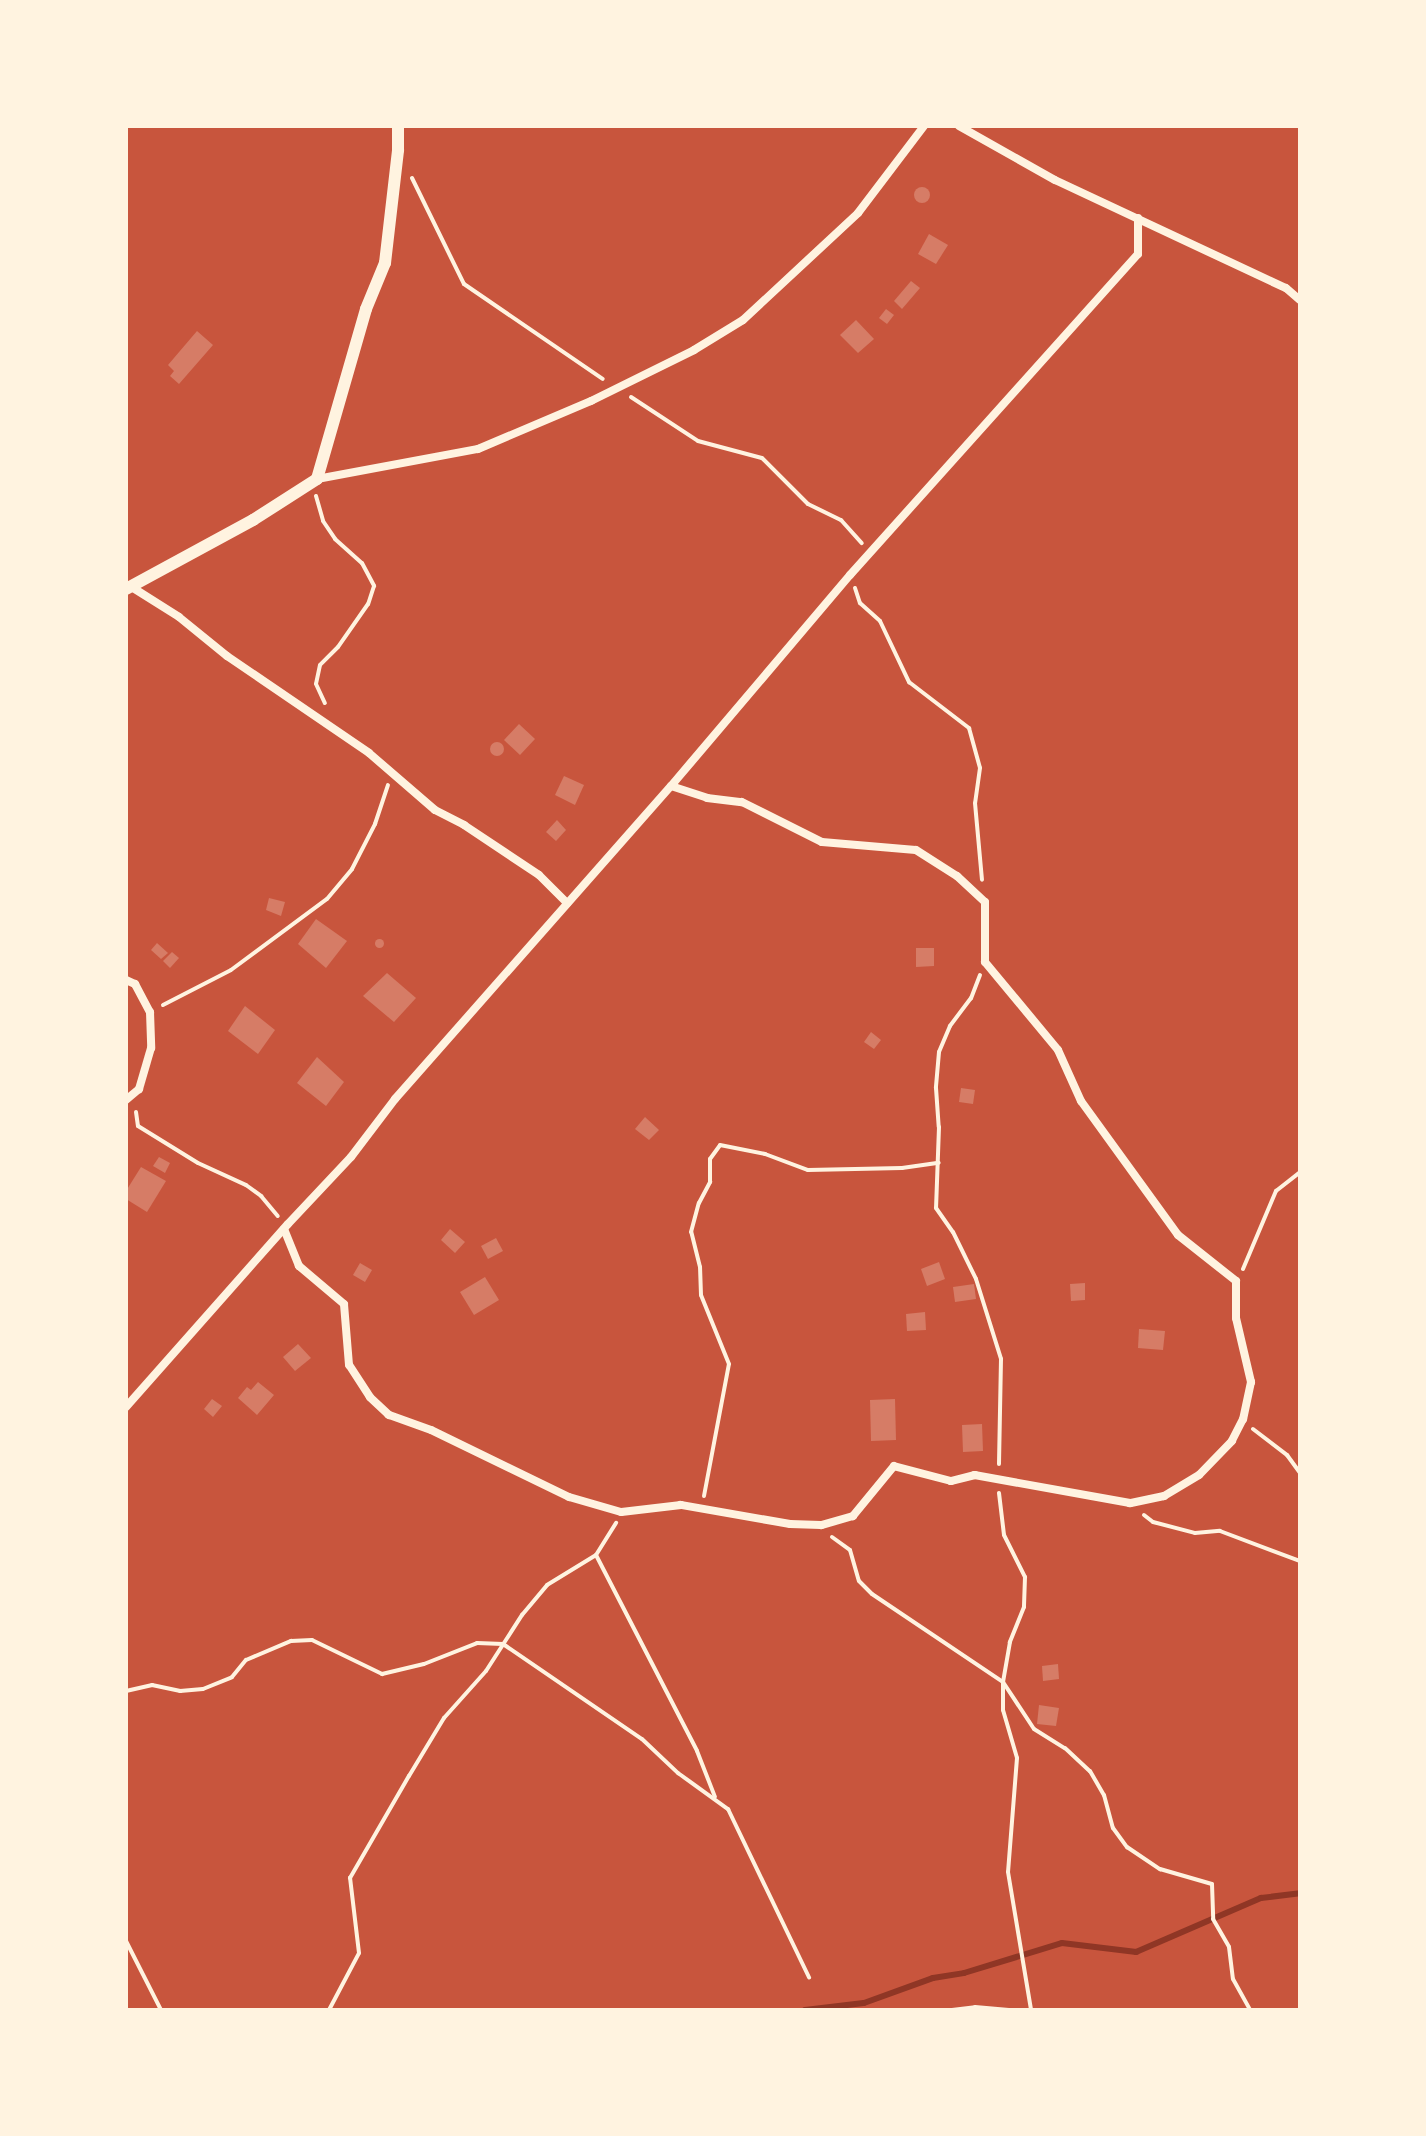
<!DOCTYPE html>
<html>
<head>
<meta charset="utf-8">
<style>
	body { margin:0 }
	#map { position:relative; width:1426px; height:2136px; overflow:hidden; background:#c8553d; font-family:Literata,serif }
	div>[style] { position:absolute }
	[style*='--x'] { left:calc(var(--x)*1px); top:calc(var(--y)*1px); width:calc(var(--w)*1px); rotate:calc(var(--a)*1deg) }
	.stream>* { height:6px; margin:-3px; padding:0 3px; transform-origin:3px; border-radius:3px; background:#8f3625 }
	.building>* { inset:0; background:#d67c66 }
	.round { border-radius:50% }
	.path>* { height:4px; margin:-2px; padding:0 2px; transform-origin:2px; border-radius:2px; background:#fff3e0 }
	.minor>* { height:8px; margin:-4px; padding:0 4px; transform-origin:4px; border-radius:4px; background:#fff3e0 }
	.tertiary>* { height:12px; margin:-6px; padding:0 6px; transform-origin:6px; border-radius:6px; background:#fff3e0 }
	span { translate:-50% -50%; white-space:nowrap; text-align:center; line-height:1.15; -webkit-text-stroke:6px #fff3e0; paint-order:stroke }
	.frame { position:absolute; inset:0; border:128px solid #fff3e0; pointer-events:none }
</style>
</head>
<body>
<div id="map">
	<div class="stream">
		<i style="--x:805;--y:2010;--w:59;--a:-6.8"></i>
		<i style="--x:864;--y:2003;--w:73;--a:-19.9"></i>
		<i style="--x:933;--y:1978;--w:31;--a:-9"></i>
		<i style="--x:964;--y:1973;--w:102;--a:-17"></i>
		<i style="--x:1062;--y:1943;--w:75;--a:6.9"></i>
		<i style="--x:1136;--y:1952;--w:136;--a:-23.4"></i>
		<i style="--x:1261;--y:1898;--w:39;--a:-7"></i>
	</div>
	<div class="building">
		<i class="round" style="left:914px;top:187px;width:16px;height:16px"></i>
		<i style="clip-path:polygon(929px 234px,948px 245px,936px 264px,918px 254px)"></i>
		<i style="clip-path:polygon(911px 281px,920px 288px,902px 309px,894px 301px)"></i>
		<i style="clip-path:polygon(886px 309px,894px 315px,887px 324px,879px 318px)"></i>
		<i style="clip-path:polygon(856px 320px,874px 339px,858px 353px,840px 335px)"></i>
		<i style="clip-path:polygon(197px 331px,213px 345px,179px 384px,170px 376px,174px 371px,168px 365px)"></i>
		<i style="clip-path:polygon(519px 724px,535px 739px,520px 755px,504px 740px)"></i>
		<i class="round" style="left:490px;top:742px;width:14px;height:14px"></i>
		<i style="clip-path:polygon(564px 776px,584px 785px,575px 805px,555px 795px)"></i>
		<i style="clip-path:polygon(557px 820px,566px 830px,556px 841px,546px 832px)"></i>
		<i style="clip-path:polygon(269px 898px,285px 902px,281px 916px,266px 910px)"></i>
		<i style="clip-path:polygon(316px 919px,347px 941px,326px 968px,298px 944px)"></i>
		<i class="round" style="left:374.5px;top:938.5px;width:9px;height:9px"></i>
		<i style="clip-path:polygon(157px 943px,168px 953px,161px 959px,151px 950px)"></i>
		<i style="clip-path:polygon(916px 948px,934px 948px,934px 966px,916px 967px)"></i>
		<i style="clip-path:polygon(172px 952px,179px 958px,170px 968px,163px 961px)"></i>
		<i style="clip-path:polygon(387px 973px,416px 998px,394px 1022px,363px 996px)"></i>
		<i style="clip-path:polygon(245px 1006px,275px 1030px,258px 1054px,228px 1031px)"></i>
		<i style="clip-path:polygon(871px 1032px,881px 1040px,874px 1049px,864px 1042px)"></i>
		<i style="clip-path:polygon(317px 1057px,344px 1082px,326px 1106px,297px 1083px)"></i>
		<i style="clip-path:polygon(961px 1088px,975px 1090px,973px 1104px,959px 1102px)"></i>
		<i style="clip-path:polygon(645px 1117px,659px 1130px,649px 1140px,635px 1129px)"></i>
		<i style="clip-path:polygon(159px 1157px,170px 1163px,165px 1173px,153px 1166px)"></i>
		<i style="clip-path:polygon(141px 1167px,166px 1181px,147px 1212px,126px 1199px,126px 1191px)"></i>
		<i style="clip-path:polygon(450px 1229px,465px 1242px,455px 1253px,441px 1240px)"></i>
		<i style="clip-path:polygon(496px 1238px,503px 1251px,488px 1259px,481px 1246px)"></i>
		<i style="clip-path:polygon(939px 1262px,945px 1279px,927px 1286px,921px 1269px)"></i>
		<i style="clip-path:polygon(360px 1263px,372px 1270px,365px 1282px,353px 1275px)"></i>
		<i style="clip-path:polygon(485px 1277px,499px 1300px,474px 1315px,460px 1292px)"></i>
		<i style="clip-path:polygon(1085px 1283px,1085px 1300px,1071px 1301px,1070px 1284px)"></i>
		<i style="clip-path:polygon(974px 1284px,976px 1299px,955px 1302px,953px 1287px)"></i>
		<i style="clip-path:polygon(925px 1312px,926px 1330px,907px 1331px,906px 1314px)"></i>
		<i style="clip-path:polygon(1139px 1329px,1165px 1331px,1163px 1350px,1138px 1348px)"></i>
		<i style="clip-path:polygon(298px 1344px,311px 1358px,295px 1371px,283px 1357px)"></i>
		<i style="clip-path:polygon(258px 1382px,274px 1395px,257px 1415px,238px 1398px,247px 1387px,251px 1390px)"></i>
		<i style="clip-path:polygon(212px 1399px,222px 1406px,213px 1417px,204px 1409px)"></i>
		<i style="clip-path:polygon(895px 1399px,896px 1440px,871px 1441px,870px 1400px)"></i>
		<i style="clip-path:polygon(982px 1424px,983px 1451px,963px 1452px,962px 1425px)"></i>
		<i style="clip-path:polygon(1058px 1664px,1059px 1679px,1043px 1681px,1042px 1666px)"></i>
		<i style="clip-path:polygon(1039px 1705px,1059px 1708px,1056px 1726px,1037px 1724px)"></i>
	</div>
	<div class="path">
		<i style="--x:412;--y:178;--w:118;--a:63.9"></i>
		<i style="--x:464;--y:284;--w:168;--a:34.4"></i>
		<i style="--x:631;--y:397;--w:80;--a:33.3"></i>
		<i style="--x:698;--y:441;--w:66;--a:14.9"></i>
		<i style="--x:762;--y:458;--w:65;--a:45"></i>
		<i style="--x:808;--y:504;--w:37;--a:26"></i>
		<i style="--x:841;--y:520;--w:31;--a:48"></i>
		<i style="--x:316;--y:496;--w:26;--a:74"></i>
		<i style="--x:323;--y:521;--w:22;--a:56"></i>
		<i style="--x:335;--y:539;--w:36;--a:42"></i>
		<i style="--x:362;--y:563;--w:26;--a:62"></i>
		<i style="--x:374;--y:586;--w:19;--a:108"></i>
		<i style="--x:368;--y:604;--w:52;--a:124.9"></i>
		<i style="--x:338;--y:647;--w:25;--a:135"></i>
		<i style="--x:320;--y:665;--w:19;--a:102"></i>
		<i style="--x:316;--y:684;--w:21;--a:65"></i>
		<i style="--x:855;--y:588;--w:16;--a:72"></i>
		<i style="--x:860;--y:603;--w:27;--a:42"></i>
		<i style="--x:880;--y:621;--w:68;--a:64.6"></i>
		<i style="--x:909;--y:682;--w:76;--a:37.5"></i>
		<i style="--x:969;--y:728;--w:41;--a:74.6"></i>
		<i style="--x:980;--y:768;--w:35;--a:98"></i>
		<i style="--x:975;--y:803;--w:77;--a:84.8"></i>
		<i style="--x:980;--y:975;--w:25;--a:111"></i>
		<i style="--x:971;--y:998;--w:35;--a:127"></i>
		<i style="--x:950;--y:1026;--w:28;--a:113"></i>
		<i style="--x:939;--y:1052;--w:36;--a:95"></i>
		<i style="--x:936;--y:1088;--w:39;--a:86"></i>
		<i style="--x:939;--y:1127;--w:81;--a:92.1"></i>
		<i style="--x:936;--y:1208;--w:29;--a:55"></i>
		<i style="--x:953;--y:1232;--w:52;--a:63.9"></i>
		<i style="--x:976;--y:1279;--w:84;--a:72.6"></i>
		<i style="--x:1001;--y:1359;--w:105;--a:91.1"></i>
		<i style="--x:163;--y:1005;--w:76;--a:-27.2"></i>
		<i style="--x:231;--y:970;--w:119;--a:-36.5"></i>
		<i style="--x:327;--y:899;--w:39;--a:-50"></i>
		<i style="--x:352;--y:869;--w:51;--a:-62.9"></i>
		<i style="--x:375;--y:824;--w:41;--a:-71.6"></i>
		<i style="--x:136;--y:1112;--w:14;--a:82"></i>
		<i style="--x:138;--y:1126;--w:70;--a:31.7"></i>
		<i style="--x:198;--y:1163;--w:53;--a:24.6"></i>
		<i style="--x:246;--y:1185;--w:19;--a:36"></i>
		<i style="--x:261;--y:1196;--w:26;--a:50"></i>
		<i style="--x:1243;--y:1269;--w:85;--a:-67.1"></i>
		<i style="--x:1276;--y:1191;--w:31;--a:-38"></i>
		<i style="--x:1253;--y:1429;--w:43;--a:37.4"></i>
		<i style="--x:1287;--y:1455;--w:22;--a:54"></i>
		<i style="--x:999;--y:1493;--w:42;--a:83.2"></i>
		<i style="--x:1004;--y:1535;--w:47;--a:63.4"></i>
		<i style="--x:1025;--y:1577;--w:30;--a:92"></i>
		<i style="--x:1024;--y:1607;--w:38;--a:112"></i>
		<i style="--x:1010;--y:1642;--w:41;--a:99.9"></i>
		<i style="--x:1003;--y:1682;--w:28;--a:90"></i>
		<i style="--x:1003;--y:1710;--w:50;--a:73.7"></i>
		<i style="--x:1017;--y:1758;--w:114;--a:94.5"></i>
		<i style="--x:1008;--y:1872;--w:140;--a:80.5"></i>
		<i style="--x:704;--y:1496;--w:134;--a:-79.3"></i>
		<i style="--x:729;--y:1364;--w:74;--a:-112.1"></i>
		<i style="--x:701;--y:1295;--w:28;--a:-92"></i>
		<i style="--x:700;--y:1267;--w:36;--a:-104"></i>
		<i style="--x:691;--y:1232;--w:30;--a:-75"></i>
		<i style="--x:699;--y:1203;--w:24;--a:-62"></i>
		<i style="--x:710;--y:1182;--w:23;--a:-90"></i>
		<i style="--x:710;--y:1159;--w:17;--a:-54"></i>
		<i style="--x:720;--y:1145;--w:46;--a:11.3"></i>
		<i style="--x:765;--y:1154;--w:46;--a:20.4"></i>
		<i style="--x:808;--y:1170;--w:94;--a:-1.2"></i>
		<i style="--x:902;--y:1168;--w:37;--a:-8"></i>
		<i style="--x:1144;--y:1515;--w:11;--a:38"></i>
		<i style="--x:1153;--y:1522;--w:43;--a:14.7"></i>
		<i style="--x:1195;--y:1533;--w:25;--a:-5"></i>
		<i style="--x:1220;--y:1531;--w:85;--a:20.6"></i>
		<i style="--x:832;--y:1537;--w:22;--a:36"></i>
		<i style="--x:850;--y:1550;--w:32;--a:74"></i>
		<i style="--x:859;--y:1581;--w:18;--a:45"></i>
		<i style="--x:872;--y:1594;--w:158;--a:33.9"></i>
		<i style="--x:1003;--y:1682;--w:56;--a:56.6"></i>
		<i style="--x:1034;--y:1729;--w:36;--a:32"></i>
		<i style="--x:1065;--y:1748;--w:34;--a:43"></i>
		<i style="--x:1090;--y:1771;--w:28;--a:60"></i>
		<i style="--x:1104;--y:1795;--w:34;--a:75"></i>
		<i style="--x:1113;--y:1828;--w:24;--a:54"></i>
		<i style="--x:1127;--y:1847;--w:40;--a:34"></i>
		<i style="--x:1160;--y:1869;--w:54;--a:16.1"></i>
		<i style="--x:1212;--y:1884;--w:35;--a:88"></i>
		<i style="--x:1213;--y:1919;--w:32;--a:60"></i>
		<i style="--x:1229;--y:1947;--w:32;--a:83"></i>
		<i style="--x:1233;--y:1979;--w:35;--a:61"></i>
		<i style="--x:596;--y:1555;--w:220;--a:62.7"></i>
		<i style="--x:697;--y:1751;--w:49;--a:68.6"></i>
		<i style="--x:126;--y:1691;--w:27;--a:-13"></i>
		<i style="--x:152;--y:1685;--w:29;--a:12"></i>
		<i style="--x:180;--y:1691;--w:23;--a:-5"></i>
		<i style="--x:203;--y:1689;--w:31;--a:-22"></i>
		<i style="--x:232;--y:1677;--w:22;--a:-51"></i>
		<i style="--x:246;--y:1660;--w:49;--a:-22.9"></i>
		<i style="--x:291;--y:1641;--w:21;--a:-3"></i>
		<i style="--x:312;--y:1640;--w:78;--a:25.9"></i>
		<i style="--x:382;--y:1674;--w:43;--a:-13.4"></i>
		<i style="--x:424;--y:1664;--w:57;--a:-21.6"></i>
		<i style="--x:477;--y:1643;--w:26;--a:2"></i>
		<i style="--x:503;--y:1644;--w:168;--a:34.4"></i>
		<i style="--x:642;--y:1739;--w:50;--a:43.4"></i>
		<i style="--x:678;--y:1773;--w:62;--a:35.8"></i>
		<i style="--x:728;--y:1809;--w:187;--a:64.3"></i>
		<i style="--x:126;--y:1941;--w:77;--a:63.1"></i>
		<i style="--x:329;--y:2010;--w:64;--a:-62.2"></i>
		<i style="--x:359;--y:1953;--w:76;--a:-96.8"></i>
		<i style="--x:350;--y:1878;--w:118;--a:-60"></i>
		<i style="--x:409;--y:1776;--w:68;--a:-58.9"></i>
		<i style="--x:444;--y:1718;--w:63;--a:-48.2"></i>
		<i style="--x:486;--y:1671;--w:67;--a:-57.3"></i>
		<i style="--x:522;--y:1615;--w:39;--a:-50"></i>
		<i style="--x:547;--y:1585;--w:57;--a:-31.5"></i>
		<i style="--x:596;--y:1555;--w:38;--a:-58"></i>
		<i style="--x:952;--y:2010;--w:23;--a:-7"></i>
		<i style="--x:975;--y:2007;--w:34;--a:5"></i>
	</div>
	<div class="minor">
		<i style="--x:959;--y:126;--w:110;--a:29.4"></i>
		<i style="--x:1055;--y:180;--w:255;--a:25.1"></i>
		<i style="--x:1286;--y:288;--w:18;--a:41"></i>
		<i style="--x:317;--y:479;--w:164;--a:-10.6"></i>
		<i style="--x:478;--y:449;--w:123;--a:-23"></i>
		<i style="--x:591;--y:401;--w:115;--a:-26.3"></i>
		<i style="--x:694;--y:350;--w:57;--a:-31.5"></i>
		<i style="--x:743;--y:320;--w:157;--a:-42.9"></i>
		<i style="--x:858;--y:213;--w:109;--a:-52.8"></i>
		<i style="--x:130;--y:586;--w:58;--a:32.3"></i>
		<i style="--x:179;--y:617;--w:62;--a:39.1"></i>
		<i style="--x:227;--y:656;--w:172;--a:34.3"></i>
		<i style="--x:369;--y:753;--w:87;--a:40.8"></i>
		<i style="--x:435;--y:810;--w:33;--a:27"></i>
		<i style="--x:464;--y:825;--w:90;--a:33.7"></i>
		<i style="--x:539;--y:875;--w:40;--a:45"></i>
		<i style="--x:671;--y:786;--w:277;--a:-49.7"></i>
		<i style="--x:850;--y:575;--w:431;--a:-48.1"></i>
		<i style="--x:1138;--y:254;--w:36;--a:-90"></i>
		<i style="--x:126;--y:980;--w:10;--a:24"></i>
		<i style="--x:135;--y:984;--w:32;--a:62"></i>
		<i style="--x:150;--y:1012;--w:36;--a:88"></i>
		<i style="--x:151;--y:1048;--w:43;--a:106.3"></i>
		<i style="--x:139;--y:1089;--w:17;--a:140"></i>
		<i style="--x:126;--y:1407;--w:244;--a:-48.5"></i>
		<i style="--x:288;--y:1224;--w:92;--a:-46.8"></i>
		<i style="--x:351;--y:1157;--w:73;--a:-52.8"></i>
		<i style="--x:395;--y:1099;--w:417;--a:-48.6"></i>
		<i style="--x:671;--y:786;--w:38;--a:18"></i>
		<i style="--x:707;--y:798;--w:35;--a:7"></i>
		<i style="--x:742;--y:802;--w:89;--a:26.6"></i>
		<i style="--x:822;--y:842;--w:94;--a:4.9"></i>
		<i style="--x:916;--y:850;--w:49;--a:32.4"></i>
		<i style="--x:957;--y:876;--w:38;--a:43"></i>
		<i style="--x:985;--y:902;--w:60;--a:90"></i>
		<i style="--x:985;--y:962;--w:114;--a:50.3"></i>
		<i style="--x:1058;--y:1050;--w:56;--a:65.7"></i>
		<i style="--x:1081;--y:1101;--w:165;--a:54.1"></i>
		<i style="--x:1178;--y:1235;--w:74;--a:38.4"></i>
		<i style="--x:1236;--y:1281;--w:37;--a:90"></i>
		<i style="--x:1236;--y:1318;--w:66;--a:76.8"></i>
		<i style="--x:1251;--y:1382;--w:38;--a:102"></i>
		<i style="--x:1243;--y:1419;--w:25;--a:117"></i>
		<i style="--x:1232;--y:1441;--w:47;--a:134.1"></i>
		<i style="--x:1199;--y:1475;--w:41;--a:149"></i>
		<i style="--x:1164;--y:1496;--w:35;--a:168"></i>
		<i style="--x:1130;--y:1503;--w:158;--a:-169.8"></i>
		<i style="--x:975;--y:1475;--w:25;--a:166"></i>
		<i style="--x:951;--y:1481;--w:59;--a:-165.3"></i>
		<i style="--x:894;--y:1466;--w:65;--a:129.4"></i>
		<i style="--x:853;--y:1516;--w:33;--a:164"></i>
		<i style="--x:821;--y:1525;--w:31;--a:-178"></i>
		<i style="--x:790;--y:1524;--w:111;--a:-170.1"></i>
		<i style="--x:681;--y:1505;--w:60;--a:173.3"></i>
		<i style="--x:621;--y:1512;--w:54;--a:-163.9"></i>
		<i style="--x:569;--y:1497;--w:153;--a:-154.1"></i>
		<i style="--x:431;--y:1430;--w:45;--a:-160.3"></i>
		<i style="--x:389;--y:1415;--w:26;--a:-137"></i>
		<i style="--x:370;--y:1397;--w:38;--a:-123"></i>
		<i style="--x:349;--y:1365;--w:61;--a:-94.7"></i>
		<i style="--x:344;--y:1304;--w:59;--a:-139.8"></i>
		<i style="--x:299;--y:1266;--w:40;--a:-112"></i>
	</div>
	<div class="tertiary">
		<i style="--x:126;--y:589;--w:145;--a:-28.5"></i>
		<i style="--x:253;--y:520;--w:76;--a:-32.6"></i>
		<i style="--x:317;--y:479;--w:177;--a:-73.9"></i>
		<i style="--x:366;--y:309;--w:50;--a:-67.6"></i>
		<i style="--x:385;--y:263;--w:114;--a:-83.4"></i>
		<i style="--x:398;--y:150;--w:24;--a:-90"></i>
	</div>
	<div class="frame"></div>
</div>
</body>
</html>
